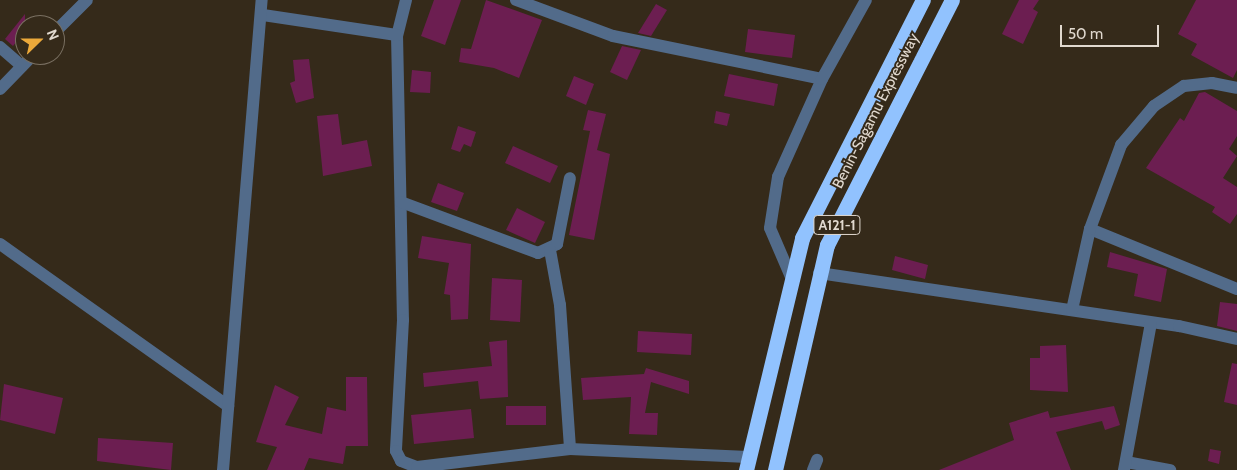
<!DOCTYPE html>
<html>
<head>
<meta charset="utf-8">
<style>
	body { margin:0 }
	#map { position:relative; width:1237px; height:470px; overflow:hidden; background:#352a1a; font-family:Cabin,sans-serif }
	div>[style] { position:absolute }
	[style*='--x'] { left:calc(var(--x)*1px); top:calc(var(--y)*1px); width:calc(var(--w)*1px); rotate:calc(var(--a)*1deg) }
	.building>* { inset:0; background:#6c1e51 }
	.minor>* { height:12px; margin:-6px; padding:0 6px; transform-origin:6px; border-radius:6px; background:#526b8a }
	.highway>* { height:15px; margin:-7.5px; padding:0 7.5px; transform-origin:7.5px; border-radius:7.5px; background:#91c2fe }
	span { translate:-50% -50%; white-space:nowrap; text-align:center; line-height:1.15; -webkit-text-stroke:4px #352a1a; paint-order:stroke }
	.shield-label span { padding:1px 4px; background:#352a1a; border:1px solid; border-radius:4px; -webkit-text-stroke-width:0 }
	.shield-label { font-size:14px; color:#e1d9cf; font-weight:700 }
	.street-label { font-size:15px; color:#e1d9cf }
	.north { position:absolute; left:15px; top:15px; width:50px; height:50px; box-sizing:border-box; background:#352a1a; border:1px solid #7a7062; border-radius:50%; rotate:68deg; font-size:14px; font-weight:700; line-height:20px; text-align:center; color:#e1d9cf }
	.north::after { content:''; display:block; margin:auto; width:18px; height:22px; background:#eca93a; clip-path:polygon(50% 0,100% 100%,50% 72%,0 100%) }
	.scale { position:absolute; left:1060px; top:25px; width:99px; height:22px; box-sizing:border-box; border:2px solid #e1d9cf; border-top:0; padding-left:6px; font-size:15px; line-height:18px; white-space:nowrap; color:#e1d9cf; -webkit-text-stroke:4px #352a1a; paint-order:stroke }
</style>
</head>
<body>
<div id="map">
	<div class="building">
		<i style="clip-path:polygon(434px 0,461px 0,445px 45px,421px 36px)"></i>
		<i style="clip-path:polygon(486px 0,542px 20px,519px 78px,494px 68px,459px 62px,461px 48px,471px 49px)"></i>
		<i style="clip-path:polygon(1019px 0,1039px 0,1033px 9px,1038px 12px,1023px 44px,1002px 34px)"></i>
		<i style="clip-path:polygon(1196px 0,1237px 0,1237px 70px,1233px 78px,1191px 55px,1197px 44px,1178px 34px)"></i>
		<i style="clip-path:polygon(656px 4px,667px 10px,651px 36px,638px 33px)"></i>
		<i style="clip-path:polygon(25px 14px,25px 31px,13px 46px,5px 39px)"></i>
		<i style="clip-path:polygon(748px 29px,795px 35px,792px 58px,745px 52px)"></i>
		<i style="clip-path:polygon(622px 46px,641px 50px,627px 80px,610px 72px)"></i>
		<i style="clip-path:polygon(309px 59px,314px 98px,296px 103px,290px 83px,295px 81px,293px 60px)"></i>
		<i style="clip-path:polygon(412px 70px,431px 72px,430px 93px,410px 92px)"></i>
		<i style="clip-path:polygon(729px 74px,778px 84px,774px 106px,724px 96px)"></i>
		<i style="clip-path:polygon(574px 76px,594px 84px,586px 105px,566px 96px)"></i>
		<i style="clip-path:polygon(1205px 92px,1237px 111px,1237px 136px,1229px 149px,1237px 156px,1223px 178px,1237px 187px,1237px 214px,1230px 224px,1212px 212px,1215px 207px,1146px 168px,1180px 118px,1184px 121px,1199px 93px)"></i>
		<i style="clip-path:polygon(588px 110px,606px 114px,597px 150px,610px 154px,594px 240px,569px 235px,590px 131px,583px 130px)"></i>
		<i style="clip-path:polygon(716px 111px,730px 114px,727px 126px,714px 123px)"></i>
		<i style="clip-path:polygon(338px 114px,342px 145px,367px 140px,372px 166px,323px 176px,317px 116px)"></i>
		<i style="clip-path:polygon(458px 126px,476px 132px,471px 147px,464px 144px,460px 152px,451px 149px)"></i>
		<i style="clip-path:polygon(513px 146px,558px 166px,550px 183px,505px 163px)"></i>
		<i style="clip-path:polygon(438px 183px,464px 193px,457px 211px,431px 202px)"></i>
		<i style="clip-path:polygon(517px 208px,545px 222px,535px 243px,506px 230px)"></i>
		<i style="clip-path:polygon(422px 236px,471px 244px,468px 319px,451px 320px,450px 295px,444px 294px,449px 263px,418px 258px)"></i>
		<i style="clip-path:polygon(1110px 252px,1167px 269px,1161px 302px,1134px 296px,1138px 274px,1107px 267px)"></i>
		<i style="clip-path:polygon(895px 256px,928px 265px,925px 279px,892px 270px)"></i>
		<i style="clip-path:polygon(492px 278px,522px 280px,520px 322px,490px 320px)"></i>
		<i style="clip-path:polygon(1220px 302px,1237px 304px,1237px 331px,1217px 326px)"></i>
		<i style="clip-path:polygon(638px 331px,692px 334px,691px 355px,637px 352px)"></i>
		<i style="clip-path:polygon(507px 340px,508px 397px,480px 399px,478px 381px,424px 387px,423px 373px,492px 366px,489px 342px)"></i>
		<i style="clip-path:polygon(1066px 345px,1068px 392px,1030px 390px,1030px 358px,1040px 358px,1040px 346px)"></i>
		<i style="clip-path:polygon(1232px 363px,1237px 364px,1237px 405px,1224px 402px)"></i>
		<i style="clip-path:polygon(646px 368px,689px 381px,689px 394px,651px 382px,645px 413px,658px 413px,657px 435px,629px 434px,631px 397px,583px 400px,581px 378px,644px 374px)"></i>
		<i style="clip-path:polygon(346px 377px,367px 377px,368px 446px,346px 446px,343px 464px,309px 458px,304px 470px,267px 470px,277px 447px,256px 442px,275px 385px,299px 397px,285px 425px,322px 434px,327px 407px,346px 411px)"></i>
		<i style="clip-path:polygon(4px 384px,63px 398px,55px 434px,0 420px)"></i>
		<i style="clip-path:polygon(506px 406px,546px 406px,546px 425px,506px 425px)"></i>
		<i style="clip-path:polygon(1114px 406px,1120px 425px,1105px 430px,1102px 421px,1056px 432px,1071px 470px,939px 470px,1014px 440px,1009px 423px,1048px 411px,1050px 418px)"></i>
		<i style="clip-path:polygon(471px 409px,474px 438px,414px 444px,411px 415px)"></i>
		<i style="clip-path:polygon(98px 438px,173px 443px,171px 470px,97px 461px)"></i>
		<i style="clip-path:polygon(1210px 449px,1221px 451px,1219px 464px,1208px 461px)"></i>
	</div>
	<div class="minor">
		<i style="--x:406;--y:0;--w:36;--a:104"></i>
		<i style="--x:397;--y:35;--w:285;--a:88.8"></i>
		<i style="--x:403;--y:320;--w:131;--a:93.1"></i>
		<i style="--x:396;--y:451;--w:11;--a:63"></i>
		<i style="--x:401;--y:461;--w:17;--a:21"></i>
		<i style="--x:417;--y:467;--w:154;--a:-6.7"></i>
		<i style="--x:570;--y:449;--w:178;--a:2.6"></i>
		<i style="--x:516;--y:0;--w:103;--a:20.4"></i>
		<i style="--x:613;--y:36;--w:213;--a:11.6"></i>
		<i style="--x:263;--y:15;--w:135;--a:8.5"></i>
		<i style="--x:55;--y:32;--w:45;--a:-45"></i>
		<i style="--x:0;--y:47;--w:29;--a:41"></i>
		<i style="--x:0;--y:89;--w:47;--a:-45.9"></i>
		<i style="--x:401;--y:202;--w:146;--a:20.4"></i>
		<i style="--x:538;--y:253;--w:21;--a:-25"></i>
		<i style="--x:557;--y:244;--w:67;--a:-78.9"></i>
		<i style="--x:1090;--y:229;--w:159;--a:22.2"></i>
		<i style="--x:0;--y:244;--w:280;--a:35.4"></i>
		<i style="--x:550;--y:250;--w:56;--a:79.7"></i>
		<i style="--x:560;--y:305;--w:144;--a:86"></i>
		<i style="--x:819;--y:273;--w:364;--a:8.4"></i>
		<i style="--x:1179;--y:326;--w:59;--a:12.6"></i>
		<i style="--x:791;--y:277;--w:53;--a:-113.2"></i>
		<i style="--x:770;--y:228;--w:52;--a:-81.1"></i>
		<i style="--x:778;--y:177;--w:107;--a:-65.8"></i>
		<i style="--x:822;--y:79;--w:90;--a:-60.9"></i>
		<i style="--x:1072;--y:310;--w:83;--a:-77.5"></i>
		<i style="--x:1090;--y:229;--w:90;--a:-69.7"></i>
		<i style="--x:1121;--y:145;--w:51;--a:-49.8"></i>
		<i style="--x:1154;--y:106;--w:36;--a:-34"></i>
		<i style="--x:1184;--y:86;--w:28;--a:-6"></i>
		<i style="--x:1212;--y:83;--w:25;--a:11"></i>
		<i style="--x:1126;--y:462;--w:45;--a:10.3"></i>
		<i style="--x:223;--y:470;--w:472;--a:-85.3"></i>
		<i style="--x:813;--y:470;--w:11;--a:-68"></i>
		<i style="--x:1124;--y:470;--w:149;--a:-79.6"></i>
	</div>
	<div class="highway">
		<i style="--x:746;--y:470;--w:239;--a:-76.4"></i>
		<i style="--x:802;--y:238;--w:267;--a:-63.1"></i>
		<i style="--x:775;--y:470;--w:231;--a:-77"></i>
		<i style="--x:827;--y:245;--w:275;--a:-63"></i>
	</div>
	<div class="shield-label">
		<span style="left:837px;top:225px">A121-1</span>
	</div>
	<div class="street-label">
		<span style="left:876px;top:111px;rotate:-63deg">Benin-Sagamu Expressway</span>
	</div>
	<div class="north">N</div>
	<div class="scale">50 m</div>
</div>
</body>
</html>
